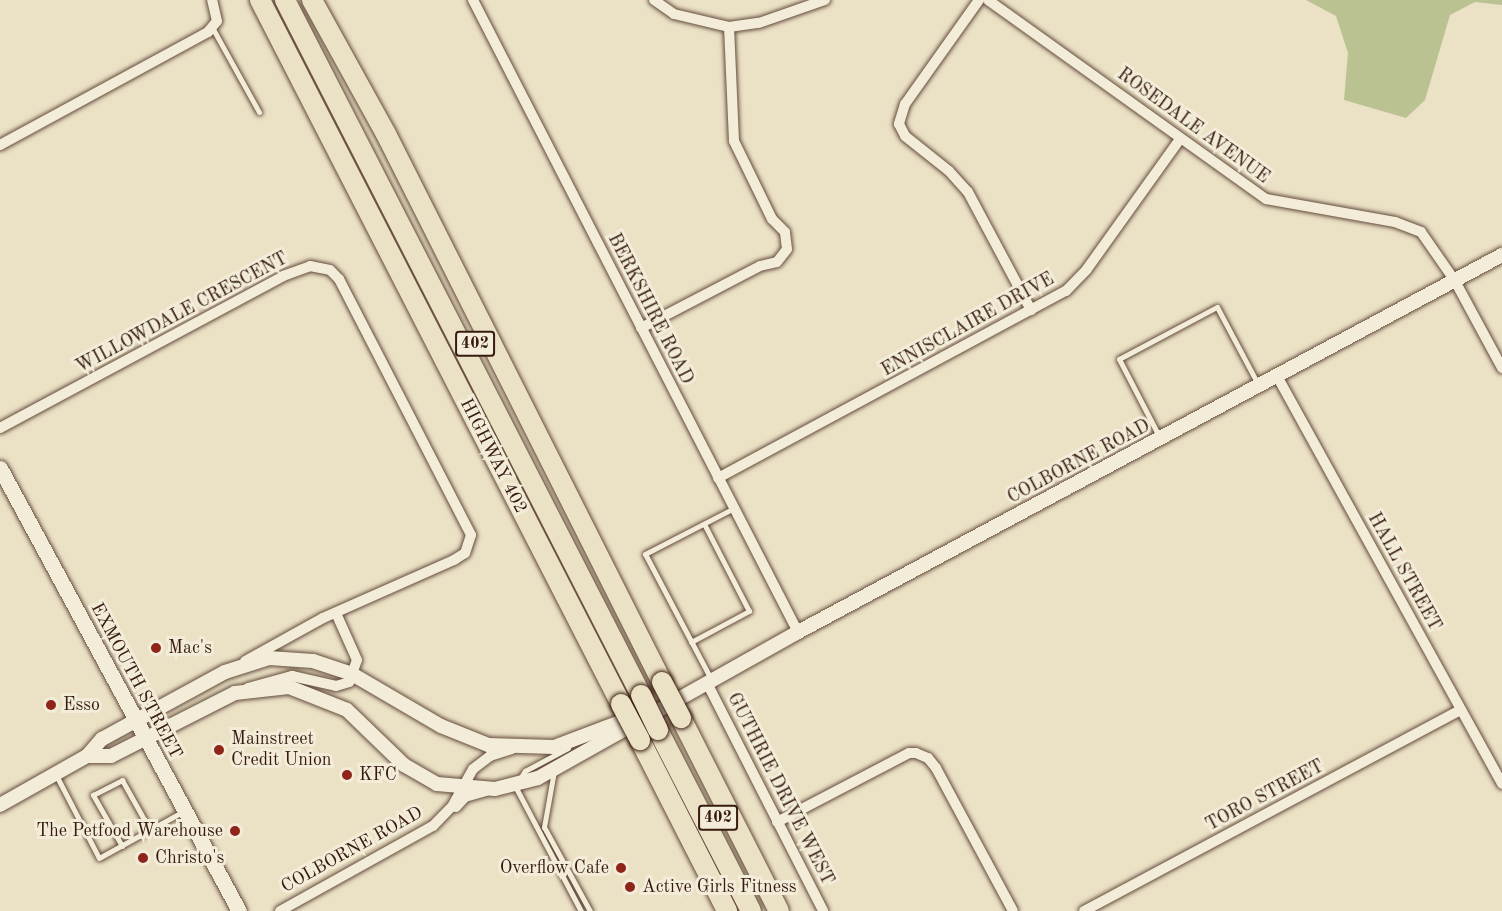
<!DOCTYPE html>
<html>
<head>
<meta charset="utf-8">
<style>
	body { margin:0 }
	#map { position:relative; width:1502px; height:911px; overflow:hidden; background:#ebe1c5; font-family:"Old Standard TT",serif }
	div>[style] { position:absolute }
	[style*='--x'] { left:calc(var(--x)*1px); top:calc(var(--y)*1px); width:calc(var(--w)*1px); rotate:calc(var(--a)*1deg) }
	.green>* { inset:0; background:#bbc292 }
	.roads { filter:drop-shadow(0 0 2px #644c3c) drop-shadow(0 0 2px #644c3c) }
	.service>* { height:5px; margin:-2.5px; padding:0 2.5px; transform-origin:2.5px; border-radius:2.5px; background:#f2ecd9 }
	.minor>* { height:10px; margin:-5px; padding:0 5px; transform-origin:5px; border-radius:5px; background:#f2ecd9 }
	.tertiary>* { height:14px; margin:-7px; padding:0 7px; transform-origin:7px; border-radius:7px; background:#f2ecd9 }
	.secondary>* { height:15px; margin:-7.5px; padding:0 7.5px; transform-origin:7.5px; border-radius:7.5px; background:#f2ecd9 }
	.motorway>* { height:20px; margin:-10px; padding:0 10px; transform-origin:10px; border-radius:10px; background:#ebe1c5 }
	.bridges { filter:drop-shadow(0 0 2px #371b0f) drop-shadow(0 0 2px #371b0f) }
	.motorway-bridge>* { height:20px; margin:-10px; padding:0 10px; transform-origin:10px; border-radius:10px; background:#ebe1c5 }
	.dots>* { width:16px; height:16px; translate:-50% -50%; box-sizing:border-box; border:3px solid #f2ecd9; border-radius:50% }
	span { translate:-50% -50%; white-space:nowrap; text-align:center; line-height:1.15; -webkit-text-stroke:6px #f2ecd9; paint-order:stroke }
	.shield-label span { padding:2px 4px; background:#f2ecd9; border:2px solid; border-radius:4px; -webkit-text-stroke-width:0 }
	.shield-label { font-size:16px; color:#371b0f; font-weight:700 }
	.street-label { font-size:18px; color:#371b0f }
	.poi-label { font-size:18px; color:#371b0f }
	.left { translate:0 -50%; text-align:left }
	.right { translate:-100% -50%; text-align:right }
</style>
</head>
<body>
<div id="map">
	<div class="green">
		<i style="clip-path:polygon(1306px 0,1502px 0,1502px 5px,1475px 2px,1450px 15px,1425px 100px,1406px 118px,1344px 100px,1348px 53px,1336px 16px)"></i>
	</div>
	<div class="roads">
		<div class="service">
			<i style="--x:213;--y:29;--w:95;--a:61"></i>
			<i style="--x:1160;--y:438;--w:89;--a:-117.4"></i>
			<i style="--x:1119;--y:359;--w:111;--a:-28"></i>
			<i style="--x:1217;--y:307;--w:87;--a:62"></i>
			<i style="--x:691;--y:642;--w:66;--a:-28.1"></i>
			<i style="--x:749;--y:611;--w:98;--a:-117.3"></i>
			<i style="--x:711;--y:679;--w:141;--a:-117.8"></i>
			<i style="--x:645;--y:554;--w:100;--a:-27.3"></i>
			<i style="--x:568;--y:748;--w:49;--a:151.9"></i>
			<i style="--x:525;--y:771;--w:18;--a:124"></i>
			<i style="--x:515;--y:786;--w:141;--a:62.2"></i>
			<i style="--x:554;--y:771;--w:57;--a:100.1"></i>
			<i style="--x:544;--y:827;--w:96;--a:61.3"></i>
			<i style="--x:56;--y:775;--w:93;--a:62.6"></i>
			<i style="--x:99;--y:858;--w:95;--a:-29"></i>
			<i style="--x:122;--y:846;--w:59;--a:-119.6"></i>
			<i style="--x:93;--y:795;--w:33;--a:-27"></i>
			<i style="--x:122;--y:780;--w:57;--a:60.8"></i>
		</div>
		<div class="minor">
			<i style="--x:473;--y:0;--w:711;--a:62.79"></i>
			<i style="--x:654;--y:0;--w:24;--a:35"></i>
			<i style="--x:674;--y:14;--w:57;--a:13.3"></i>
			<i style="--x:729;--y:27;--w:30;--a:-8"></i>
			<i style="--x:759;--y:23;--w:70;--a:-19.2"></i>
			<i style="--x:979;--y:0;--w:128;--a:125.4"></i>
			<i style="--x:905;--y:104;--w:21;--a:107"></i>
			<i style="--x:899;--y:124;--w:13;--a:63"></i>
			<i style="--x:905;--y:136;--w:56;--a:38.5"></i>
			<i style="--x:949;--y:171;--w:28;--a:48"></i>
			<i style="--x:968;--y:192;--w:134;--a:61.9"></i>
			<i style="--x:988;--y:0;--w:342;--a:35.6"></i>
			<i style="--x:1266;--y:199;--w:131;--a:10.1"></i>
			<i style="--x:1395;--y:222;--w:28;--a:21"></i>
			<i style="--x:1421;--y:232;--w:60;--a:55.2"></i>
			<i style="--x:1455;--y:281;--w:99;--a:61.6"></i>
			<i style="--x:0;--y:145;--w:237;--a:-28.5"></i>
			<i style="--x:208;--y:32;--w:14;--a:-51"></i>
			<i style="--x:217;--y:21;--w:22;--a:-103"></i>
			<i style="--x:641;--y:328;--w:134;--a:-27.5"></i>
			<i style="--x:760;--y:266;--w:17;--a:-13"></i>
			<i style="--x:777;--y:262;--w:16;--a:-52"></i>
			<i style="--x:787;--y:249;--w:17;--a:-97"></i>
			<i style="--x:785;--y:232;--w:18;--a:-135"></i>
			<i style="--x:772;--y:219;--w:87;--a:-116"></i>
			<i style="--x:734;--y:141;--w:114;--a:-92.5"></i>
			<i style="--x:1277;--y:376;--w:466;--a:61.1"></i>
			<i style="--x:0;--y:428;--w:321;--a:-28.2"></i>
			<i style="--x:283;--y:276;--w:29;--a:-20"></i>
			<i style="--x:310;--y:266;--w:20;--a:11"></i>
			<i style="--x:330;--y:270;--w:13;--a:45"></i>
			<i style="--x:339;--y:279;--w:288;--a:62.7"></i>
			<i style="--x:471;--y:535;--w:19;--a:108"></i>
			<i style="--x:465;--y:553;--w:13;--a:148"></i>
			<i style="--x:454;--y:560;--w:143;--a:156.1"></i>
			<i style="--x:323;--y:618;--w:89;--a:151.1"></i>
			<i style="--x:718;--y:478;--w:395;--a:-28.3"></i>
			<i style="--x:1066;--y:291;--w:30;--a:-46"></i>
			<i style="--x:1087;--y:269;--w:160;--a:-54.4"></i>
			<i style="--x:707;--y:683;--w:256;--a:63"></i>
			<i style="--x:248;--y:688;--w:46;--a:-15.3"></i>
			<i style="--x:292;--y:676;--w:45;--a:12.8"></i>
			<i style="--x:336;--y:686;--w:14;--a:-17"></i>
			<i style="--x:349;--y:682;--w:23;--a:-70"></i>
			<i style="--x:357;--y:660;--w:51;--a:-114.1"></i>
			<i style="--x:456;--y:807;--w:13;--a:-48"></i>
			<i style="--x:465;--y:797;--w:22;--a:-16"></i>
			<i style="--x:777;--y:822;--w:149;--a:-27.6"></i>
			<i style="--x:909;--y:753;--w:7;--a:0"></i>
			<i style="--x:916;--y:753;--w:13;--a:23"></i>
			<i style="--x:928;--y:758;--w:13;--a:51"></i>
			<i style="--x:936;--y:768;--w:162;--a:61.7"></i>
			<i style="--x:280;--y:911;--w:175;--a:-29.1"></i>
			<i style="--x:433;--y:826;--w:29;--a:-46"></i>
			<i style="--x:453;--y:805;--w:41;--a:-60.9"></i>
			<i style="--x:473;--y:769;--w:21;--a:-37"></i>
			<i style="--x:490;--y:756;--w:23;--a:-18"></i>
			<i style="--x:1084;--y:911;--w:427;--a:-28.1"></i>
		</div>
		<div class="tertiary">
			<i style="--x:87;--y:756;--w:24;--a:0"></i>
			<i style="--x:111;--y:756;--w:139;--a:-26.9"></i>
			<i style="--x:235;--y:693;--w:54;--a:-6.3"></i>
			<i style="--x:289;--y:687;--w:62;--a:21.6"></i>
			<i style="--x:347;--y:710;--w:79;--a:44"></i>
			<i style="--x:404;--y:765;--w:38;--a:30"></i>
			<i style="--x:437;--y:784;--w:58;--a:4.9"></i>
			<i style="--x:495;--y:789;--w:44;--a:-14.3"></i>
			<i style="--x:538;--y:778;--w:298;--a:-29.3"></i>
			<i style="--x:798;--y:632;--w:799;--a:-28.17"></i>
			<i style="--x:0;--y:805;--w:100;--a:-29.4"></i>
			<i style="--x:87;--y:756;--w:23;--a:-49"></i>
			<i style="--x:102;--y:739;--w:140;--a:-28.6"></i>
			<i style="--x:225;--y:672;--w:46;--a:-17.7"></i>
			<i style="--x:269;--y:658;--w:44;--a:3.9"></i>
			<i style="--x:313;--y:661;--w:41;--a:18.4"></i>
			<i style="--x:352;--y:674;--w:103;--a:30.3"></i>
			<i style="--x:441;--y:726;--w:51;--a:22"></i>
			<i style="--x:488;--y:745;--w:66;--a:1.7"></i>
			<i style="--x:554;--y:747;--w:79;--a:-20.7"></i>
		</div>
		<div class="secondary">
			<i style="--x:0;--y:468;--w:503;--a:61.65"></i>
		</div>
		<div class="motorway">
			<i style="--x:260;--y:0;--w:791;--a:62.85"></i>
			<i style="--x:285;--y:0;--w:781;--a:62.88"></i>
			<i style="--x:312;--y:0;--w:153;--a:61.1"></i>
			<i style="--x:386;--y:134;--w:614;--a:63.27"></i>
			<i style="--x:681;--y:718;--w:216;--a:63.1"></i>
			<i style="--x:658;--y:730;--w:203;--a:62.8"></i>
			<i style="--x:640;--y:740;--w:192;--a:63"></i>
		</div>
	</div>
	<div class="bridges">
		<div class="motorway-bridge">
			<i style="--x:662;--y:682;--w:41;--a:62.2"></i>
			<i style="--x:641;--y:695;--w:39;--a:64"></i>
			<i style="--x:621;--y:704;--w:41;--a:62.2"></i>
		</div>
	</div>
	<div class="dots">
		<i style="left:156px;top:648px;background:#8f2418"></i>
		<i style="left:51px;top:705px;background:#8f2418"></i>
		<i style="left:219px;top:750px;background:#8f2418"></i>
		<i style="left:347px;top:775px;background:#8f2418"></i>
		<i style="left:235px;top:831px;background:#8f2418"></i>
		<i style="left:143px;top:858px;background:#8f2418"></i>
		<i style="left:621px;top:868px;background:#8f2418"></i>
		<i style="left:630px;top:887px;background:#8f2418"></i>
	</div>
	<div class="shield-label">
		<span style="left:475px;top:344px">402</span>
		<span style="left:718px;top:818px">402</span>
	</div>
	<div class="street-label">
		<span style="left:1193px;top:126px;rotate:36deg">ROSEDALE AVENUE</span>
		<span style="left:650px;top:309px;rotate:63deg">BERKSHIRE ROAD</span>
		<span style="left:182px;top:313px;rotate:-28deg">WILLOWDALE CRESCENT</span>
		<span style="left:968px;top:325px;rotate:-29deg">ENNISCLAIRE DRIVE</span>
		<span style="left:493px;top:456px;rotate:63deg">HIGHWAY 402</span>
		<span style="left:1079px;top:462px;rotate:-28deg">COLBORNE ROAD</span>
		<span style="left:1404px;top:572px;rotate:61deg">HALL STREET</span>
		<span style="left:136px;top:681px;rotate:62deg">EXMOUTH STREET</span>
		<span style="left:780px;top:789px;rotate:63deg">GUTHRIE DRIVE WEST</span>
		<span style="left:1265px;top:796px;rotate:-28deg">TORO STREET</span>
		<span style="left:352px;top:850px;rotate:-29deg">COLBORNE ROAD</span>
	</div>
	<div class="poi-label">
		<span class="left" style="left:168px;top:648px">Mac's</span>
		<span class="left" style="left:63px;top:705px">Esso</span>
		<span class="left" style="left:231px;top:750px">Mainstreet<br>Credit Union</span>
		<span class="left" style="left:359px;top:775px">KFC</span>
		<span class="right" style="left:223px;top:831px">The Petfood Warehouse</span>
		<span class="left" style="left:155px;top:858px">Christo's</span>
		<span class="right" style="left:609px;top:868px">Overflow Cafe</span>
		<span class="left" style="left:642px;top:887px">Active Girls Fitness</span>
	</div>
</div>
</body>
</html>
